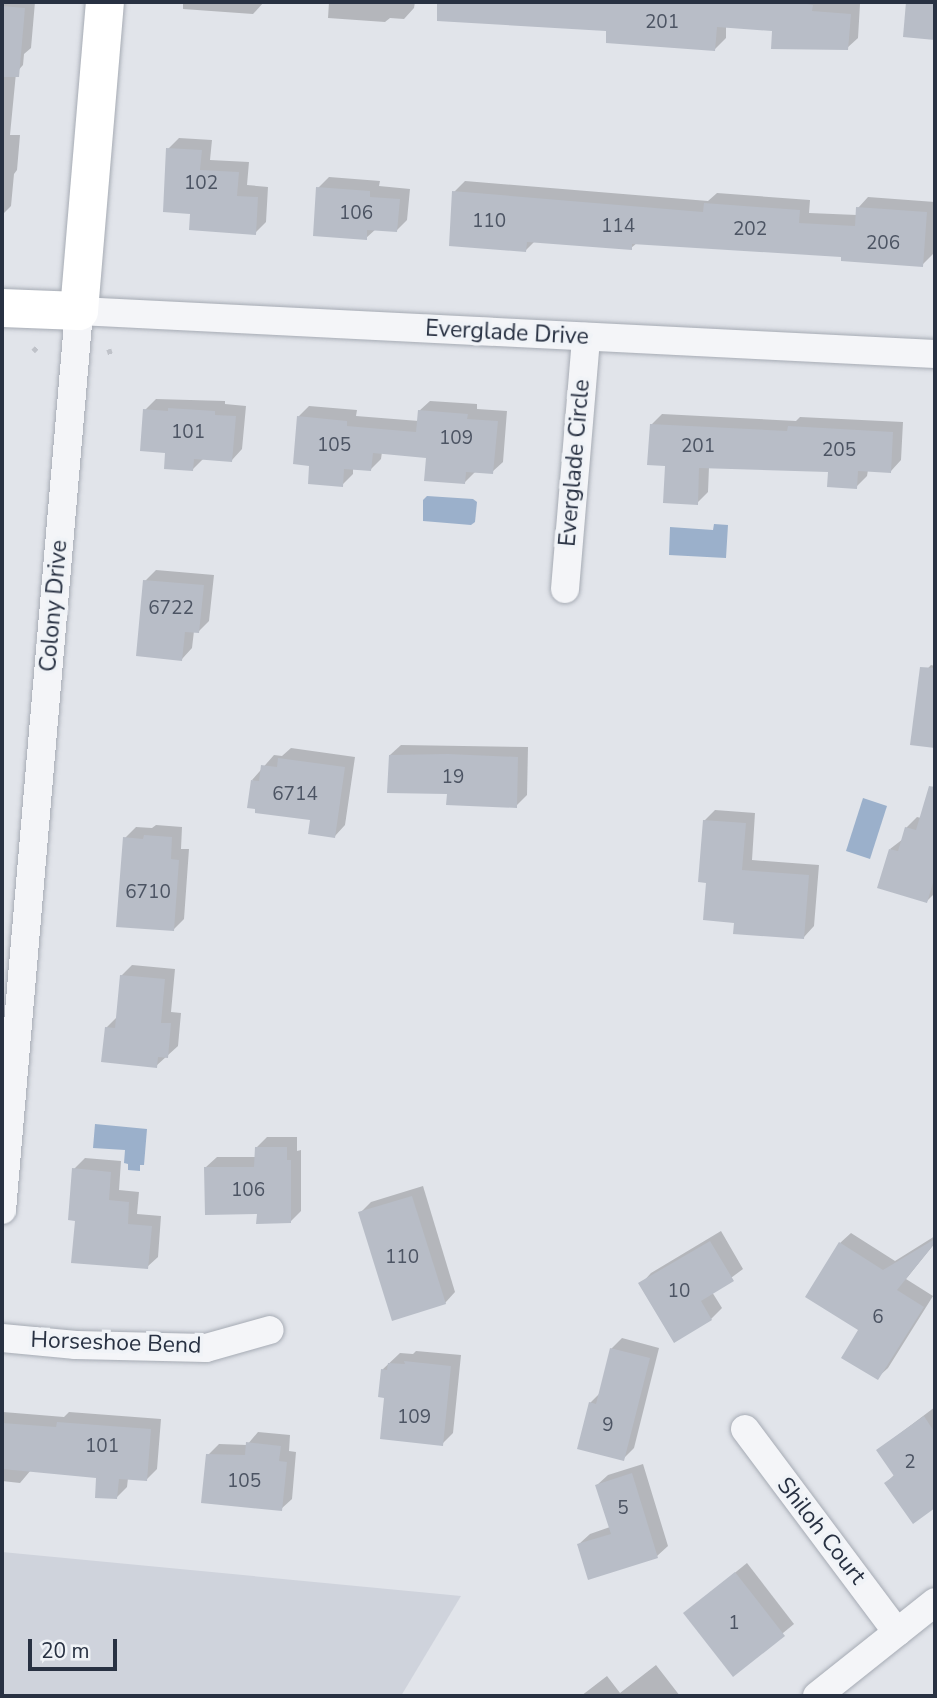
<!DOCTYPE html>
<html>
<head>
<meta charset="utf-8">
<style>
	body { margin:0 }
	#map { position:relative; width:937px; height:1698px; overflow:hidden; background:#e1e4ea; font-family:"Nunito Sans",sans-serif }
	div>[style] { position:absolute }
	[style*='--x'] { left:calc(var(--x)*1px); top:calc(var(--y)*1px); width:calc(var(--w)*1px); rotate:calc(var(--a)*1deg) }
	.built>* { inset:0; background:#cfd3dc }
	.water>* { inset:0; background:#9bb0cb }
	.shadow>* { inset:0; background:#0003 }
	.building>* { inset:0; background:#b8bdc7 }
	.path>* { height:4.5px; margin-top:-2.25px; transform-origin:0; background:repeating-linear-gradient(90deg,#bfc2c9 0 5px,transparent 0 10px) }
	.roads { filter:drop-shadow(0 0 2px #a6abb4) drop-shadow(0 0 2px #a6abb4) }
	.street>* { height:28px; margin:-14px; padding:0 14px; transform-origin:14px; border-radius:14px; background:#f4f5f8 }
	.secondary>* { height:38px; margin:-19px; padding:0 19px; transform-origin:19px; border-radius:19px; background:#fff }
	span { translate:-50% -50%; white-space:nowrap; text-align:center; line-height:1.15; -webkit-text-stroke:7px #f0f3f7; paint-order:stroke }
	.number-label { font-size:19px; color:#4c5463 }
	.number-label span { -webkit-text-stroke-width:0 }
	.street-label { font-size:23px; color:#283142 }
	.frame { position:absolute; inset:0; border:4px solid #283142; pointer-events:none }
	.scale { position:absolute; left:28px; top:1639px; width:89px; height:32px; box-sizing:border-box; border:4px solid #283142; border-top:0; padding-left:9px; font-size:21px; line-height:24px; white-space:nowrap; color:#283142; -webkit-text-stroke:5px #f0f3f7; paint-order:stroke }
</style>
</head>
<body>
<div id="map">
	<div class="built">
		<i style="clip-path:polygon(2px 1552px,461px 1596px,401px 1696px,2px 1696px)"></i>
	</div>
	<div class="water">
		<i style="clip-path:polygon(427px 496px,473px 499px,477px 502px,475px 522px,471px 525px,423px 521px,423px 500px)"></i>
		<i style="clip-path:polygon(714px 524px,728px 525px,726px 558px,669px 555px,670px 527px,713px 530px)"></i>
		<i style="clip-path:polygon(863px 798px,887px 806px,870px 859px,846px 851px)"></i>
		<i style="clip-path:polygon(95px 1124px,147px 1129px,144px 1165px,140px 1165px,140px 1171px,128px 1170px,128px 1164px,124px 1163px,125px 1150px,93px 1148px)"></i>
	</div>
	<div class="shadow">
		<i style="clip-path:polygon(2px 2px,35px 2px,31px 48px,24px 54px,23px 65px,16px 73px,10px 135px,20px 135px,17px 170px,14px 174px,11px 206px,2px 215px)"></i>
		<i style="clip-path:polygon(183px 2px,264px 2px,253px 14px,183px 9px)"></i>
		<i style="clip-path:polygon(329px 2px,415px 2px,414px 8px,404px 19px,390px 18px,385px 22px,328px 18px)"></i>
		<i style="clip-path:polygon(478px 2px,829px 2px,860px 4px,858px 38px,847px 48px,774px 30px,726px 26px,726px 38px,715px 49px,608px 29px,477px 21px)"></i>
		<i style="clip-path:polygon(179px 138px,212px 140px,210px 160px,249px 162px,247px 185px,268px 187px,266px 222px,255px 233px,192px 212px,168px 149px)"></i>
		<i style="clip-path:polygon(329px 177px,380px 181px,379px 186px,410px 189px,407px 220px,397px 230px,376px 229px,366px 238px,318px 188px)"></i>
		<i style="clip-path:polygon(465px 181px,708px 201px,717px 193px,810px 200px,809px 213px,857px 215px,858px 208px,868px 197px,935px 202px,933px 254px,922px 265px,843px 256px,637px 243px,631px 248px,535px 241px,526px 250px,454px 192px)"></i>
		<i style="clip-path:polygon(156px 399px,225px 401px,225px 404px,246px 406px,242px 449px,232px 460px,204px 458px,193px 469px,167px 451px,145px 410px)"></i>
		<i style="clip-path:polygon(430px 401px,477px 404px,477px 409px,507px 411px,503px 462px,492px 472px,476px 471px,464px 483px,428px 456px,382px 452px,381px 459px,371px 469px,353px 468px,353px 474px,342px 485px,311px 464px,298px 417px,309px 406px,357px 410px,356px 416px,419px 421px,419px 411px)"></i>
		<i style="clip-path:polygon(662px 414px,796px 421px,800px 417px,903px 422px,901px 460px,891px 471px,868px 470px,867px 476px,856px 487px,830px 471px,709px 467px,708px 492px,697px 503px,667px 465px,651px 425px)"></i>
		<i style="clip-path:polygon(2px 427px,4px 427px,2px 457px)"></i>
		<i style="clip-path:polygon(156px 570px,214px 575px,209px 621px,198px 632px,194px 631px,192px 648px,182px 659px,145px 581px)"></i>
		<i style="clip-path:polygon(931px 665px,935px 666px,935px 746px,912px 743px,921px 676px)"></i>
		<i style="clip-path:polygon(401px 745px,528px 747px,527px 795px,516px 806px,390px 755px)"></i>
		<i style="clip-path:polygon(291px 748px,355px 757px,345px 825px,335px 836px,252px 780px,274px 755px,282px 756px)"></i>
		<i style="clip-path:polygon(934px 801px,935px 893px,927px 901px,890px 849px,903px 839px,906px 828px,917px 817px,921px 818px)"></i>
		<i style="clip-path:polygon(715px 810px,755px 813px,752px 860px,819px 865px,814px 926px,804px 937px,736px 921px,707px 881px,704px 821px)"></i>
		<i style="clip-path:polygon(156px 825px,182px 827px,181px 849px,189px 849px,184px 919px,173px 930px,125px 838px,136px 827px,152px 828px)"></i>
		<i style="clip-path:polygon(132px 965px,175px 969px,171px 1012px,181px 1013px,178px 1046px,156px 1066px,106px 1028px,118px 1016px,121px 976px)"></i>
		<i style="clip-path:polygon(267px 1137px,297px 1137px,297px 1151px,301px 1150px,301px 1211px,290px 1222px,206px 1167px,217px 1157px,256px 1157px,256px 1148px)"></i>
		<i style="clip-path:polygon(85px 1158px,121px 1161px,119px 1190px,139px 1192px,137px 1214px,161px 1216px,158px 1257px,147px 1267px,74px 1169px)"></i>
		<i style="clip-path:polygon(423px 1186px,455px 1292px,445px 1303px,360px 1213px,371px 1202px)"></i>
		<i style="clip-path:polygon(721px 1231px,743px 1269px,712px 1292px,722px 1308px,711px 1319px,675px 1341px,641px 1284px,651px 1273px)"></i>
		<i style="clip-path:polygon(851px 1233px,895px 1261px,935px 1236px,935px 1243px,906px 1279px,933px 1296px,888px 1368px,877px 1378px,861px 1330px,840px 1243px)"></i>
		<i style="clip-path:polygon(622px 1338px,659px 1348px,634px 1448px,623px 1459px,590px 1403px,600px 1393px,611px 1349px)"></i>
		<i style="clip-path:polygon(416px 1351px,461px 1355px,453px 1433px,442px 1444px,386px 1396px,382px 1370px,400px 1353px,413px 1354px)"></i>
		<i style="clip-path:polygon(935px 1407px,935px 1506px,913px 1522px,886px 1483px,895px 1474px,878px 1450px)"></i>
		<i style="clip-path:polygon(3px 1412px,64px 1417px,69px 1412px,161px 1419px,157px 1469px,146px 1480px,128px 1478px,127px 1487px,117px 1497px,98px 1476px,31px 1470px,20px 1483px,2px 1481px)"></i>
		<i style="clip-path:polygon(258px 1432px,290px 1435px,289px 1451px,296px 1452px,292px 1499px,281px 1509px,208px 1455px,219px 1444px,247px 1445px)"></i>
		<i style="clip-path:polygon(643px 1464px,668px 1546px,657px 1556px,579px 1544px,590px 1534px,610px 1527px,597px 1485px,608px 1475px)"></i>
		<i style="clip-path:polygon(747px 1563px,794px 1624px,733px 1674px,685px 1613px)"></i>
		<i style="clip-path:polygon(656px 1665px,680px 1696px,581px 1696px,607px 1676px,620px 1693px)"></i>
	</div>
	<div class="building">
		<i style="clip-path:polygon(437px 2px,796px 2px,813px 5px,812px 11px,851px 14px,848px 50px,771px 49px,772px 31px,717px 27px,715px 51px,606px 43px,606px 31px,437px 21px)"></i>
		<i style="clip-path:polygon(906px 2px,935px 2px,935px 40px,903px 37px)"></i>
		<i style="clip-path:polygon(2px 6px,25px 8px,19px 77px,2px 77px)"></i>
		<i style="clip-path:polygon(166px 148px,202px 150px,200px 170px,239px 172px,237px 196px,258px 197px,256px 235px,189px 230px,190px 214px,163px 212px)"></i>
		<i style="clip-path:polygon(316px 187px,370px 191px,370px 197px,400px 199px,397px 232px,367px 230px,367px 240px,313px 236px)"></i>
		<i style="clip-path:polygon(452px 191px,703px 212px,704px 203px,800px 210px,799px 223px,855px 226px,856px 207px,927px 212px,923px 267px,841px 261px,841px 257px,632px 244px,632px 250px,527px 242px,526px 252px,449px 246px)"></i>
		<i style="clip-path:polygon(168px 408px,215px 411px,215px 415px,236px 416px,232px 462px,194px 459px,193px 471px,164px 469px,165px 453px,140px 451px,143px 409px,168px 411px)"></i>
		<i style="clip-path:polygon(418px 410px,468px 414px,467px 419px,498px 421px,493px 474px,466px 472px,465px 484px,424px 481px,426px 458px,373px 453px,371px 471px,344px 469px,343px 487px,308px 484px,309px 466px,293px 464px,297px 416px,347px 421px,347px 426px,416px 432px)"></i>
		<i style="clip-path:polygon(650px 424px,787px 431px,788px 426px,893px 432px,891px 473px,858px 471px,857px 489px,827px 487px,828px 472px,699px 468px,698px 505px,663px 503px,665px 466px,647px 465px)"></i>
		<i style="clip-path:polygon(143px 580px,204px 585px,199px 633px,185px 632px,182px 661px,136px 656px)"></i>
		<i style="clip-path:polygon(920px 667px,935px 668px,935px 748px,910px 745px)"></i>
		<i style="clip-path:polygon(448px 754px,518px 757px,517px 808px,446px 805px,447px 794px,387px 793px,389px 755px)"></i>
		<i style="clip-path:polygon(278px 758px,345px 767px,335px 838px,308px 834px,310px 820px,255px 813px,255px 809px,247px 808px,251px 780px,259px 781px,261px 765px,277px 767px)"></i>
		<i style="clip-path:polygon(929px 786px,935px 787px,935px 876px,927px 903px,877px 888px,889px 849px,898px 851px,905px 827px,916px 830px)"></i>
		<i style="clip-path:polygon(703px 820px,746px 823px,742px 870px,809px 875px,804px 939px,733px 934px,734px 923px,703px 920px,706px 883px,698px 882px)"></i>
		<i style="clip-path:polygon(144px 835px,172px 837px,171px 859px,179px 860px,174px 931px,116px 927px,123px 837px,143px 839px)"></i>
		<i style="clip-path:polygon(120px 975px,165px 979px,161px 1023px,171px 1023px,168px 1058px,158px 1057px,157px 1068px,101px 1062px,105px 1027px,115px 1028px)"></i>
		<i style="clip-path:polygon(255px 1147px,287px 1147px,287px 1160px,291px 1160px,291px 1223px,256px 1224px,257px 1214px,205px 1215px,204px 1167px,254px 1167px)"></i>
		<i style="clip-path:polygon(72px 1168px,111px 1172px,109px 1200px,129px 1202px,128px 1224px,152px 1226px,148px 1269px,71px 1263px,75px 1221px,68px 1220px)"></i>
		<i style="clip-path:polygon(412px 1196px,446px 1304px,392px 1321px,358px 1212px)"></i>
		<i style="clip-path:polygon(933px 1240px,935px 1243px,897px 1290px,924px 1307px,878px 1380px,841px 1358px,858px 1330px,805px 1297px,839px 1242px,883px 1270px)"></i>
		<i style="clip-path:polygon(710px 1241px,734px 1281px,701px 1301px,712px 1320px,674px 1343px,638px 1283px)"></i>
		<i style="clip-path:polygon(610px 1348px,650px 1358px,624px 1461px,577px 1449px,589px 1402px,596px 1404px)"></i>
		<i style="clip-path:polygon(404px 1361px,451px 1366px,443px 1446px,380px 1439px,384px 1398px,378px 1397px,381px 1369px,387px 1370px,388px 1363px,405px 1364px)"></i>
		<i style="clip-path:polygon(924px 1416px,935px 1433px,935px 1508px,913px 1524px,884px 1483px,894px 1476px,876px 1450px)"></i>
		<i style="clip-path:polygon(57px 1422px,151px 1429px,147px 1481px,119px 1479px,117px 1499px,95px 1498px,96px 1478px,2px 1469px,2px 1423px,56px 1427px)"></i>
		<i style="clip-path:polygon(246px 1442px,281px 1446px,279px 1461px,287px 1462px,282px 1511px,201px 1503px,206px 1454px,245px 1455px)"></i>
		<i style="clip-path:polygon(632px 1473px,658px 1558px,588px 1580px,577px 1544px,611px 1534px,595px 1485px)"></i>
		<i style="clip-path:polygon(735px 1572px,785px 1636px,733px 1677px,683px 1613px)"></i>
	</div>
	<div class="path">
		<i style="--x:109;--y:349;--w:6;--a:72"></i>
		<i style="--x:33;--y:351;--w:8;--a:-45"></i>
	</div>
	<div class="roads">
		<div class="street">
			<i style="--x:565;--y:589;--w:253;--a:-85.2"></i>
			<i style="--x:2;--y:1210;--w:902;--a:-85.1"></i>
			<i style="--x:79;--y:311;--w:857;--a:2.88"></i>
			<i style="--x:2;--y:1338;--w:74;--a:5.4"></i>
			<i style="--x:76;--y:1345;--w:130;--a:1.3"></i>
			<i style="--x:206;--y:1348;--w:66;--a:-15.7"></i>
			<i style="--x:745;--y:1429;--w:254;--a:53.2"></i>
			<i style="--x:817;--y:1696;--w:151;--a:-38.5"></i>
		</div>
		<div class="secondary">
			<i style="--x:2;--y:308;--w:77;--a:2.2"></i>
			<i style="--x:79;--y:311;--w:310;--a:-85.2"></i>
		</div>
	</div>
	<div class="number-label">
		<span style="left:662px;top:23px">201</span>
		<span style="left:201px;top:184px">102</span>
		<span style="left:356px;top:214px">106</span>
		<span style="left:489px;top:222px">110</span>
		<span style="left:618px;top:227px">114</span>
		<span style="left:750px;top:230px">202</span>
		<span style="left:883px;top:244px">206</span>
		<span style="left:188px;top:433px">101</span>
		<span style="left:456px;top:439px">109</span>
		<span style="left:334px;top:446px">105</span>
		<span style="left:698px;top:447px">201</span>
		<span style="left:839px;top:451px">205</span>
		<span style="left:171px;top:609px">6722</span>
		<span style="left:453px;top:778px">19</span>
		<span style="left:295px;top:795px">6714</span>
		<span style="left:148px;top:893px">6710</span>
		<span style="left:248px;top:1191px">106</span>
		<span style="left:402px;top:1258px">110</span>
		<span style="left:679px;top:1292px">10</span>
		<span style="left:878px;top:1318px">6</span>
		<span style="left:414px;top:1418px">109</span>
		<span style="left:608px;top:1426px">9</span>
		<span style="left:102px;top:1447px">101</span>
		<span style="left:910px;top:1463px">2</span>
		<span style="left:244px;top:1482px">105</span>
		<span style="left:623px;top:1509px">5</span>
		<span style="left:734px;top:1624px">1</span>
	</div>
	<div class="street-label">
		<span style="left:507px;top:333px;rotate:3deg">Everglade Drive</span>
		<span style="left:575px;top:463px;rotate:-85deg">Everglade Circle</span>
		<span style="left:54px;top:606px;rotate:-85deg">Colony Drive</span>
		<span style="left:116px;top:1343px;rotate:2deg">Horseshoe Bend</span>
		<span style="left:821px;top:1531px;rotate:52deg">Shiloh Court</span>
	</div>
	<div class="frame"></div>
	<div class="scale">20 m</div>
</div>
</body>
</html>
